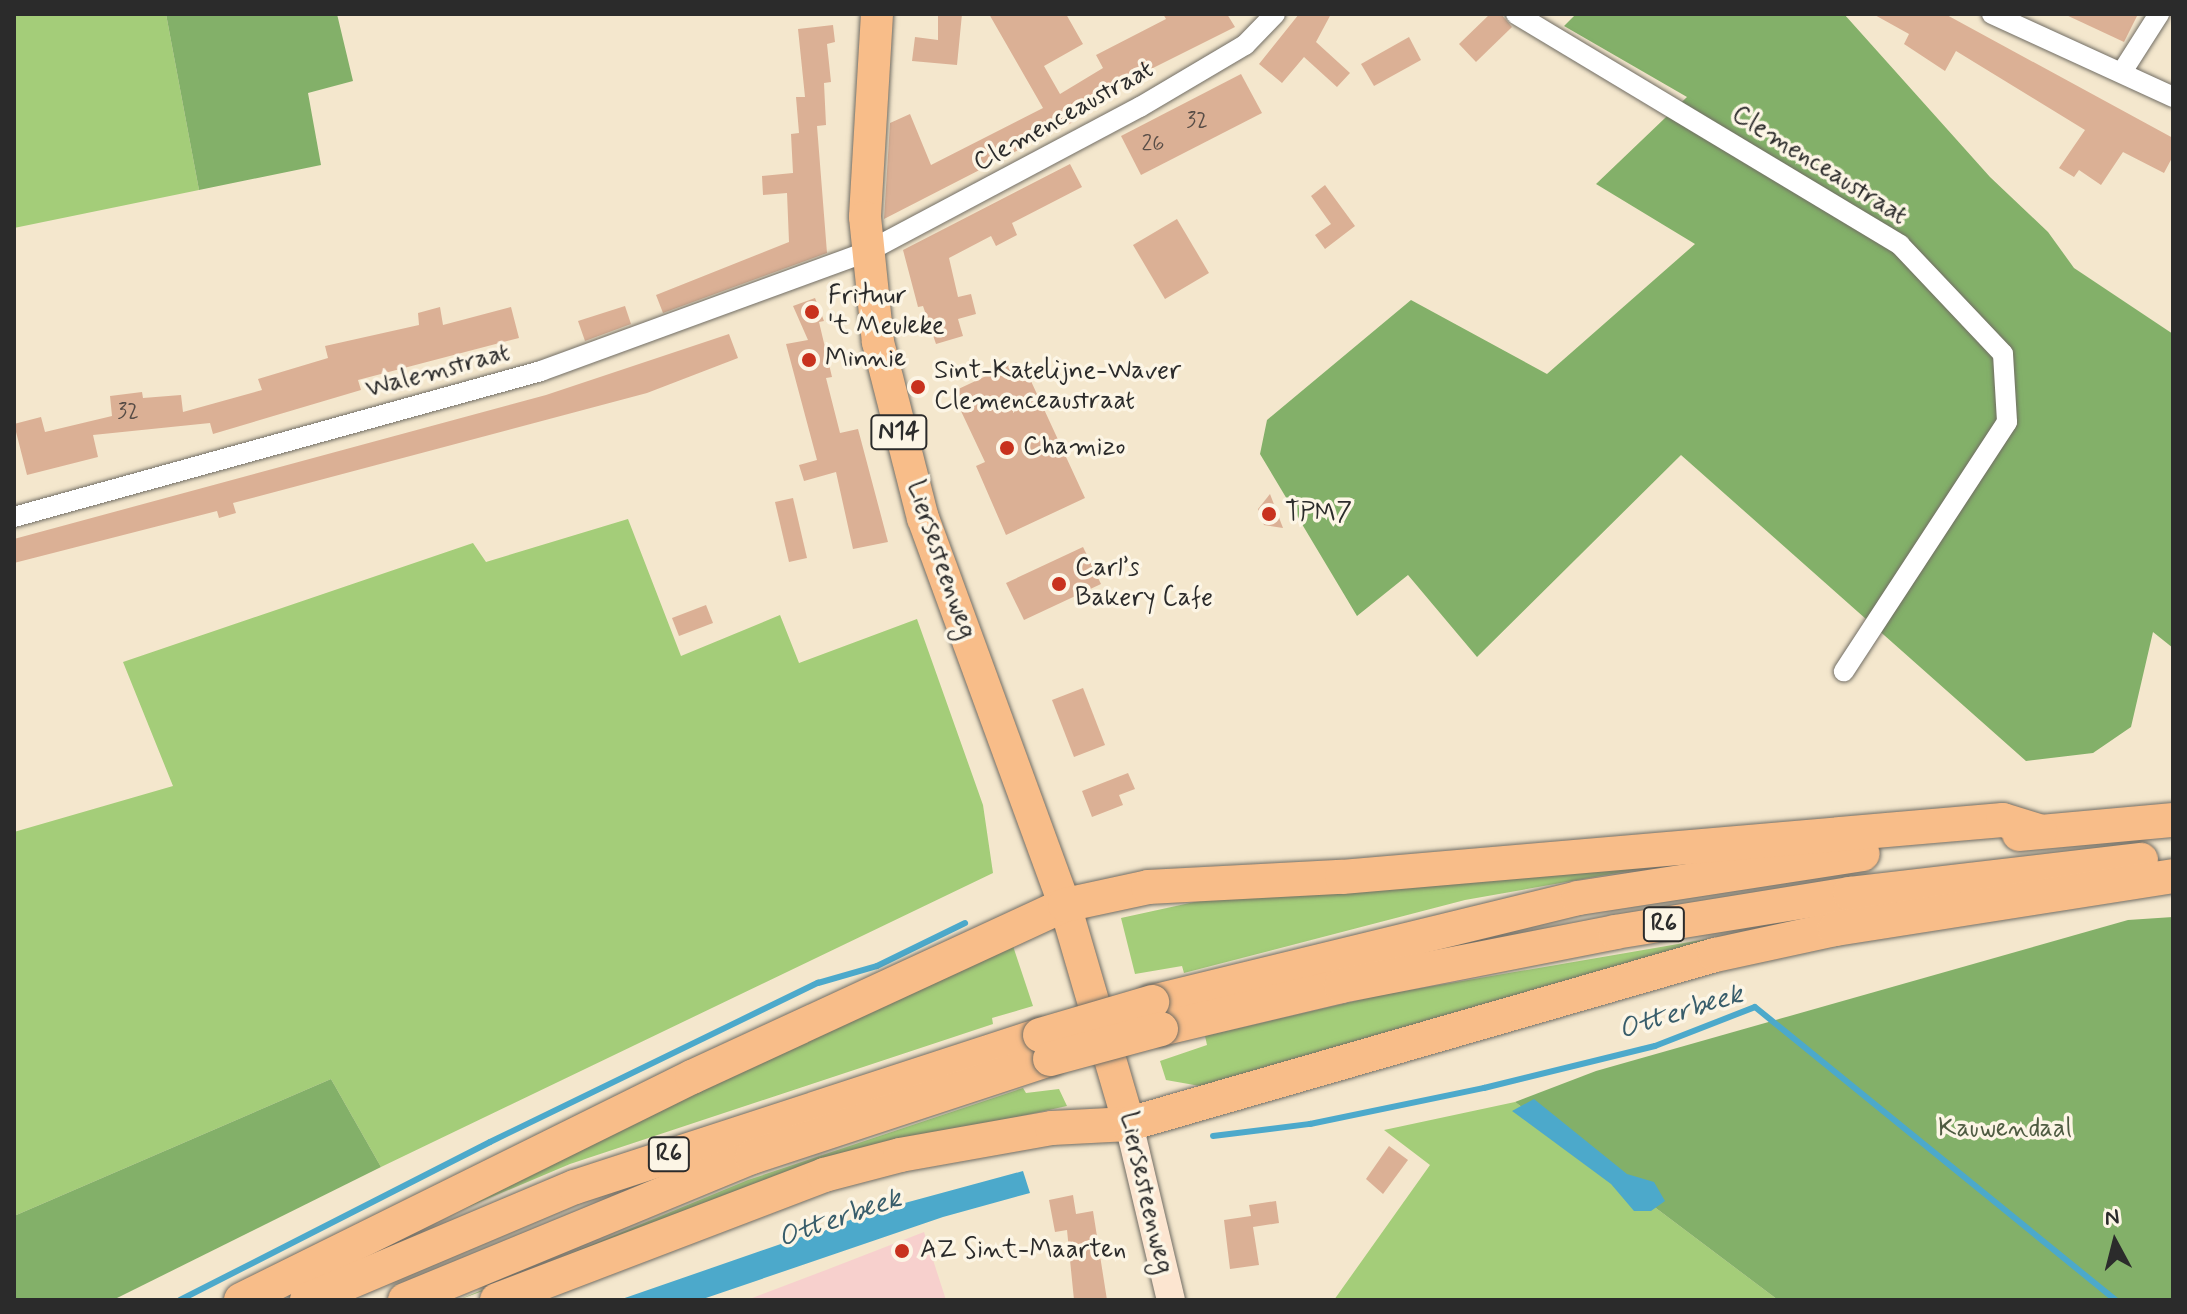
<!DOCTYPE html>
<html>
<head>
<meta charset="utf-8">
<style>
	body { margin:0 }
	#map { position:relative; width:2187px; height:1314px; overflow:hidden; background:#f4e7cd; font-family:Mynerve,sans-serif }
	div>[style] { position:absolute }
	[style*='--x'] { left:calc(var(--x)*1px); top:calc(var(--y)*1px); width:calc(var(--w)*1px); rotate:calc(var(--a)*1deg) }
	.built>* { inset:0; background:#f7d0cd }
	.green>* { inset:0; background:#a4cd79 }
	.forest>* { inset:0; background:#83b069 }
	.water>* { inset:0; background:#4ca9cb }
	.stream>* { height:6px; margin:-3px; padding:0 3px; transform-origin:3px; border-radius:3px; background:#4ca9cb }
	.building>* { inset:0; background:#dbb095 }
	.roads { filter:drop-shadow(0 0 2px #716d64) drop-shadow(0 0 2px #716d64) }
	.minor>* { height:20px; margin:-10px; padding:0 10px; transform-origin:10px; border-radius:10px; background:#fff }
	.secondary>* { height:28px; margin:-14px; padding:0 14px; transform-origin:14px; border-radius:14px; background:#fce5d0 }
	.primary>* { height:32px; margin:-16px; padding:0 16px; transform-origin:16px; border-radius:16px; background:#f8bd89 }
	.trunk>* { height:34px; margin:-17px; padding:0 17px; transform-origin:17px; border-radius:17px; background:#f8bd89 }
	.bridges { filter:drop-shadow(0 0 2px #716d64) drop-shadow(0 0 2px #716d64) }
	.trunk-bridge>* { height:34px; margin:-17px; padding:0 17px; transform-origin:17px; border-radius:17px; background:#f8bd89 }
	.dots>* { width:22px; height:22px; translate:-50% -50%; box-sizing:border-box; border:4px solid #fcf5e5; border-radius:50% }
	span { translate:-50% -50%; white-space:nowrap; text-align:center; line-height:1.15; -webkit-text-stroke:7px #fcf5e5; paint-order:stroke }
	.number-label { font-size:22px; color:#574c46 }
	.number-label span { -webkit-text-stroke-width:0 }
	.shield-label span { padding:2px 6px; background:#fcf5e5; border:2px solid; border-radius:6px; -webkit-text-stroke-width:0 }
	.shield-label { font-size:24px; color:#2b2b2b; font-weight:700 }
	.street-label { font-size:26px; color:#2b2b2b }
	.poi-label { font-size:26px; color:#2b2b2b }
	.left { translate:0 -50%; text-align:left }
	.park-label { font-size:26px; color:#4f5c42 }
	.water-label { font-size:28px; color:#385d6b; font-style:italic }
	.frame { position:absolute; inset:0; border:16px solid #2b2b2b; pointer-events:none }
	.north { position:absolute; left:2075px; top:1202px; width:80px; height:80px; -webkit-text-stroke:6px #fcf5e5; paint-order:stroke; rotate:353deg; font-size:22px; font-weight:700; line-height:32px; text-align:center; color:#2b2b2b }
	.north::after { content:''; display:block; margin:auto; width:28px; height:36px; background:#2b2b2b; clip-path:polygon(50% 0,100% 100%,50% 72%,0 100%) }
</style>
</head>
<body>
<div id="map">
	<div class="built">
		<i style="clip-path:polygon(924px 1232px,946px 1300px,747px 1300px,826px 1270px)"></i>
	</div>
	<div class="green">
		<i style="clip-path:polygon(14px 14px,166px 14px,199px 190px,14px 228px)"></i>
		<i style="clip-path:polygon(628px 519px,681px 656px,780px 615px,799px 663px,917px 619px,983px 805px,993px 873px,381px 1167px,331px 1079px,14px 1216px,14px 832px,173px 786px,123px 662px,473px 543px,486px 562px)"></i>
		<i style="clip-path:polygon(1730px 853px,1465px 900px,1184px 973px,1182px 966px,1135px 974px,1121px 918px,1208px 899px)"></i>
		<i style="clip-path:polygon(1852px 914px,1217px 1089px,1166px 1080px,1160px 1061px,1207px 1045px,1205px 1036px,1381px 995px)"></i>
		<i style="clip-path:polygon(1013px 946px,1033px 1006px,992px 1018px,993px 1024px,570px 1164px,366px 1250px,685px 1095px)"></i>
		<i style="clip-path:polygon(1023px 1088px,1026px 1093px,1059px 1089px,1067px 1106px,872px 1149px,458px 1300px,748px 1180px)"></i>
		<i style="clip-path:polygon(1515px 1102px,1778px 1300px,1334px 1300px,1430px 1165px,1384px 1130px)"></i>
	</div>
	<div class="forest">
		<i style="clip-path:polygon(166px 14px,337px 14px,353px 81px,308px 93px,321px 165px,199px 190px)"></i>
		<i style="clip-path:polygon(1576px 14px,1844px 14px,1990px 177px,2048px 232px,2074px 268px,2173px 334px,2173px 648px,2153px 632px,2131px 727px,2093px 753px,2026px 761px,1681px 455px,1477px 657px,1408px 575px,1357px 616px,1260px 454px,1267px 420px,1411px 300px,1547px 374px,1695px 244px,1596px 184px,1687px 97px,1564px 26px)"></i>
		<i style="clip-path:polygon(2173px 917px,2173px 1300px,1778px 1300px,1515px 1102px,1596px 1071px,2128px 920px)"></i>
		<i style="clip-path:polygon(331px 1079px,381px 1167px,113px 1300px,14px 1300px,14px 1216px)"></i>
	</div>
	<div class="water">
		<i style="clip-path:polygon(1534px 1099px,1627px 1174px,1654px 1182px,1665px 1201px,1651px 1211px,1634px 1211px,1611px 1184px,1512px 1111px)"></i>
		<i style="clip-path:polygon(1023px 1171px,1030px 1193px,943px 1217px,700px 1300px,619px 1300px,879px 1210px)"></i>
	</div>
	<div class="stream">
		<i style="--x:1213;--y:1136;--w:98;--a:-7.1"></i>
		<i style="--x:1310;--y:1124;--w:178;--a:-11.7"></i>
		<i style="--x:1484;--y:1088;--w:176;--a:-13.8"></i>
		<i style="--x:1655;--y:1046;--w:107;--a:-21.3"></i>
		<i style="--x:1755;--y:1007;--w:464;--a:39.1"></i>
		<i style="--x:180;--y:1300;--w:348;--a:-27"></i>
		<i style="--x:490;--y:1142;--w:365;--a:-25.9"></i>
		<i style="--x:818;--y:983;--w:61;--a:-16.1"></i>
		<i style="--x:877;--y:966;--w:98;--a:-26"></i>
	</div>
	<div class="building">
		<i style="clip-path:polygon(938px 14px,962px 14px,957px 65px,912px 61px,915px 37px,938px 40px)"></i>
		<i style="clip-path:polygon(989px 14px,1066px 14px,1083px 44px,1044px 66px,1060px 94px,1103px 68px,1096px 55px,1166px 19px,1163px 14px,1227px 14px,1235px 27px,1097px 96px,1101px 103px,1073px 122px,884px 219px,890px 123px,910px 114px,931px 165px,1043px 108px)"></i>
		<i style="clip-path:polygon(1299px 14px,1331px 14px,1316px 42px,1350px 73px,1337px 87px,1304px 57px,1282px 83px,1259px 64px)"></i>
		<i style="clip-path:polygon(1490px 14px,1501px 14px,1512px 27px,1476px 62px,1459px 44px)"></i>
		<i style="clip-path:polygon(1873px 14px,1945px 14px,2173px 138px,2173px 156px,2164px 173px,2123px 152px,2101px 185px,2079px 170px,2074px 177px,2059px 168px,2085px 130px,1956px 51px,1945px 71px,1904px 44px,1909px 34px)"></i>
		<i style="clip-path:polygon(2064px 14px,2138px 14px,2124px 42px)"></i>
		<i style="clip-path:polygon(833px 25px,835px 42px,827px 44px,831px 82px,824px 83px,826px 125px,817px 126px,827px 253px,663px 313px,656px 295px,789px 242px,787px 193px,763px 195px,762px 176px,793px 173px,791px 134px,799px 133px,796px 97px,805px 97px,798px 29px)"></i>
		<i style="clip-path:polygon(1409px 37px,1421px 60px,1374px 86px,1361px 64px)"></i>
		<i style="clip-path:polygon(1241px 74px,1262px 113px,1141px 175px,1121px 136px)"></i>
		<i style="clip-path:polygon(1070px 164px,1082px 187px,1012px 223px,1017px 235px,996px 246px,991px 236px,949px 258px,958px 297px,971px 294px,976px 314px,958px 319px,963px 336px,936px 344px,923px 306px,918px 307px,903px 250px)"></i>
		<i style="clip-path:polygon(1325px 185px,1355px 226px,1325px 249px,1315px 235px,1331px 224px,1311px 196px)"></i>
		<i style="clip-path:polygon(1177px 219px,1209px 273px,1165px 299px,1133px 245px)"></i>
		<i style="clip-path:polygon(815px 298px,824px 321px,819px 322px,832px 377px,826px 378px,840px 433px,858px 429px,888px 542px,853px 549px,836px 472px,804px 481px,799px 465px,817px 460px,786px 344px,808px 340px,793px 306px)"></i>
		<i style="clip-path:polygon(625px 306px,631px 324px,585px 341px,578px 321px)"></i>
		<i style="clip-path:polygon(440px 307px,443px 325px,511px 307px,519px 338px,358px 380px,361px 390px,213px 434px,210px 423px,93px 435px,98px 457px,27px 475px,14px 424px,41px 417px,45px 432px,112px 416px,110px 396px,142px 392px,143px 398px,181px 395px,183px 412px,262px 390px,258px 379px,328px 358px,325px 346px,419px 325px,418px 313px)"></i>
		<i style="clip-path:polygon(729px 334px,738px 358px,647px 393px,233px 503px,236px 513px,219px 518px,217px 511px,14px 563px,14px 539px,546px 395px)"></i>
		<i style="clip-path:polygon(1016px 362px,1024px 366px,1085px 498px,1006px 535px,976px 466px,985px 462px,952px 392px)"></i>
		<i style="clip-path:polygon(1270px 494px,1283px 528px,1264px 525px,1258px 509px)"></i>
		<i style="clip-path:polygon(793px 498px,807px 558px,789px 562px,775px 502px)"></i>
		<i style="clip-path:polygon(1083px 547px,1101px 584px,1024px 620px,1006px 583px)"></i>
		<i style="clip-path:polygon(706px 605px,713px 623px,679px 636px,672px 618px)"></i>
		<i style="clip-path:polygon(1083px 688px,1105px 745px,1074px 757px,1052px 700px)"></i>
		<i style="clip-path:polygon(1128px 773px,1135px 789px,1119px 795px,1123px 805px,1092px 817px,1082px 791px)"></i>
		<i style="clip-path:polygon(1389px 1146px,1408px 1160px,1383px 1194px,1366px 1179px)"></i>
		<i style="clip-path:polygon(1073px 1195px,1076px 1214px,1093px 1211px,1107px 1300px,1074px 1300px,1067px 1230px,1055px 1232px,1049px 1200px)"></i>
		<i style="clip-path:polygon(1276px 1201px,1279px 1223px,1253px 1227px,1259px 1265px,1230px 1269px,1224px 1220px,1251px 1216px,1249px 1205px)"></i>
	</div>
	<div class="roads">
		<div class="minor">
			<i style="--x:1516;--y:14;--w:448;--a:31"></i>
			<i style="--x:1900;--y:245;--w:150;--a:46.6"></i>
			<i style="--x:2003;--y:354;--w:68;--a:86.6"></i>
			<i style="--x:2007;--y:422;--w:298;--a:123.2"></i>
			<i style="--x:1992;--y:14;--w:199;--a:24.6"></i>
			<i style="--x:2122;--y:72;--w:69;--a:-57.5"></i>
			<i style="--x:14;--y:517;--w:547;--a:-15.48"></i>
			<i style="--x:541;--y:371;--w:347;--a:-20.1"></i>
			<i style="--x:867;--y:252;--w:309;--a:-28"></i>
			<i style="--x:1140;--y:107;--w:122;--a:-30.6"></i>
			<i style="--x:1245;--y:45;--w:43;--a:-45.9"></i>
		</div>
		<div class="secondary">
			<i style="--x:1129;--y:1124;--w:181;--a:76.6"></i>
		</div>
		<div class="primary">
			<i style="--x:877;--y:14;--w:203;--a:93.4"></i>
			<i style="--x:865;--y:217;--w:126;--a:84.1"></i>
			<i style="--x:878;--y:342;--w:182;--a:75.7"></i>
			<i style="--x:923;--y:518;--w:412;--a:69.9"></i>
			<i style="--x:1065;--y:905;--w:228;--a:73.7"></i>
		</div>
		<div class="trunk">
			<i style="--x:2019;--y:834;--w:155;--a:-5.2"></i>
			<i style="--x:1152;--y:1002;--w:439;--a:-13.7"></i>
			<i style="--x:1578;--y:898;--w:288;--a:-8.8"></i>
			<i style="--x:1161;--y:1029;--w:185;--a:-13.4"></i>
			<i style="--x:1341;--y:986;--w:279;--a:-11.1"></i>
			<i style="--x:1615;--y:932;--w:238;--a:-9.2"></i>
			<i style="--x:1850;--y:894;--w:293;--a:-6.7"></i>
			<i style="--x:241;--y:1300;--w:503;--a:-26.31"></i>
			<i style="--x:692;--y:1077;--w:411;--a:-24.8"></i>
			<i style="--x:1065;--y:905;--w:85;--a:-12.2"></i>
			<i style="--x:1148;--y:887;--w:194;--a:-3"></i>
			<i style="--x:1342;--y:877;--w:663;--a:-4.93"></i>
			<i style="--x:2003;--y:820;--w:39;--a:17"></i>
			<i style="--x:307;--y:1300;--w:291;--a:-22.9"></i>
			<i style="--x:575;--y:1187;--w:489;--a:-18.1"></i>
			<i style="--x:405;--y:1300;--w:375;--a:-22.4"></i>
			<i style="--x:752;--y:1157;--w:314;--a:-18.2"></i>
			<i style="--x:497;--y:1300;--w:350;--a:-20.9"></i>
			<i style="--x:824;--y:1175;--w:79;--a:-14.7"></i>
			<i style="--x:900;--y:1155;--w:154;--a:-10.1"></i>
			<i style="--x:1052;--y:1128;--w:77;--a:-3"></i>
			<i style="--x:1129;--y:1124;--w:610;--a:-16.09"></i>
			<i style="--x:1715;--y:955;--w:123;--a:-12.2"></i>
			<i style="--x:1835;--y:929;--w:342;--a:-8.9"></i>
		</div>
	</div>
	<div class="bridges">
		<div class="trunk-bridge">
			<i style="--x:1040;--y:1035;--w:117;--a:-16.4"></i>
			<i style="--x:1050;--y:1059;--w:115;--a:-15.1"></i>
		</div>
	</div>
	<div class="dots">
		<i style="left:812px;top:312px;background:#c8321e"></i>
		<i style="left:809px;top:360px;background:#c8321e"></i>
		<i style="left:918px;top:387px;background:#c8321e"></i>
		<i style="left:1007px;top:448px;background:#c8321e"></i>
		<i style="left:1269px;top:514px;background:#c8321e"></i>
		<i style="left:1059px;top:584px;background:#c8321e"></i>
		<i style="left:902px;top:1251px;background:#c8321e"></i>
	</div>
	<div class="number-label">
		<span style="left:1197px;top:122px">32</span>
		<span style="left:1153px;top:145px">26</span>
		<span style="left:128px;top:413px">32</span>
	</div>
	<div class="shield-label">
		<span style="left:899px;top:432px">N14</span>
		<span style="left:1664px;top:924px">R6</span>
		<span style="left:669px;top:1154px">R6</span>
	</div>
	<div class="street-label">
		<span style="left:1064px;top:117px;rotate:-29deg">Clemenceaustraat</span>
		<span style="left:1819px;top:166px;rotate:32deg">Clemenceaustraat</span>
		<span style="left:438px;top:372px;rotate:-15deg">Walemstraat</span>
		<span style="left:940px;top:560px;rotate:71deg">Liersesteenweg</span>
		<span style="left:1145px;top:1193px;rotate:77deg">Liersesteenweg</span>
	</div>
	<div class="poi-label">
		<span class="left" style="left:828px;top:312px">Frituur<br>'t Meuleke</span>
		<span class="left" style="left:825px;top:360px">Minnie</span>
		<span class="left" style="left:934px;top:387px">Sint-Katelijne-Waver<br>Clemenceaustraat</span>
		<span class="left" style="left:1023px;top:448px">Chamizo</span>
		<span class="left" style="left:1285px;top:514px">TPM7</span>
		<span class="left" style="left:1075px;top:584px">Carl’s<br>Bakery Cafe</span>
		<span class="left" style="left:920px;top:1251px">AZ Sint-Maarten</span>
	</div>
	<div class="park-label">
		<span style="left:2005px;top:1130px">Kauwendaal</span>
	</div>
	<div class="water-label">
		<span style="left:1681px;top:1013px;rotate:-17deg">Otterbeek</span>
		<span style="left:840px;top:1219px;rotate:-19deg">Otterbeek</span>
	</div>
	<div class="frame"></div>
	<div class="north">N</div>
</div>
</body>
</html>
